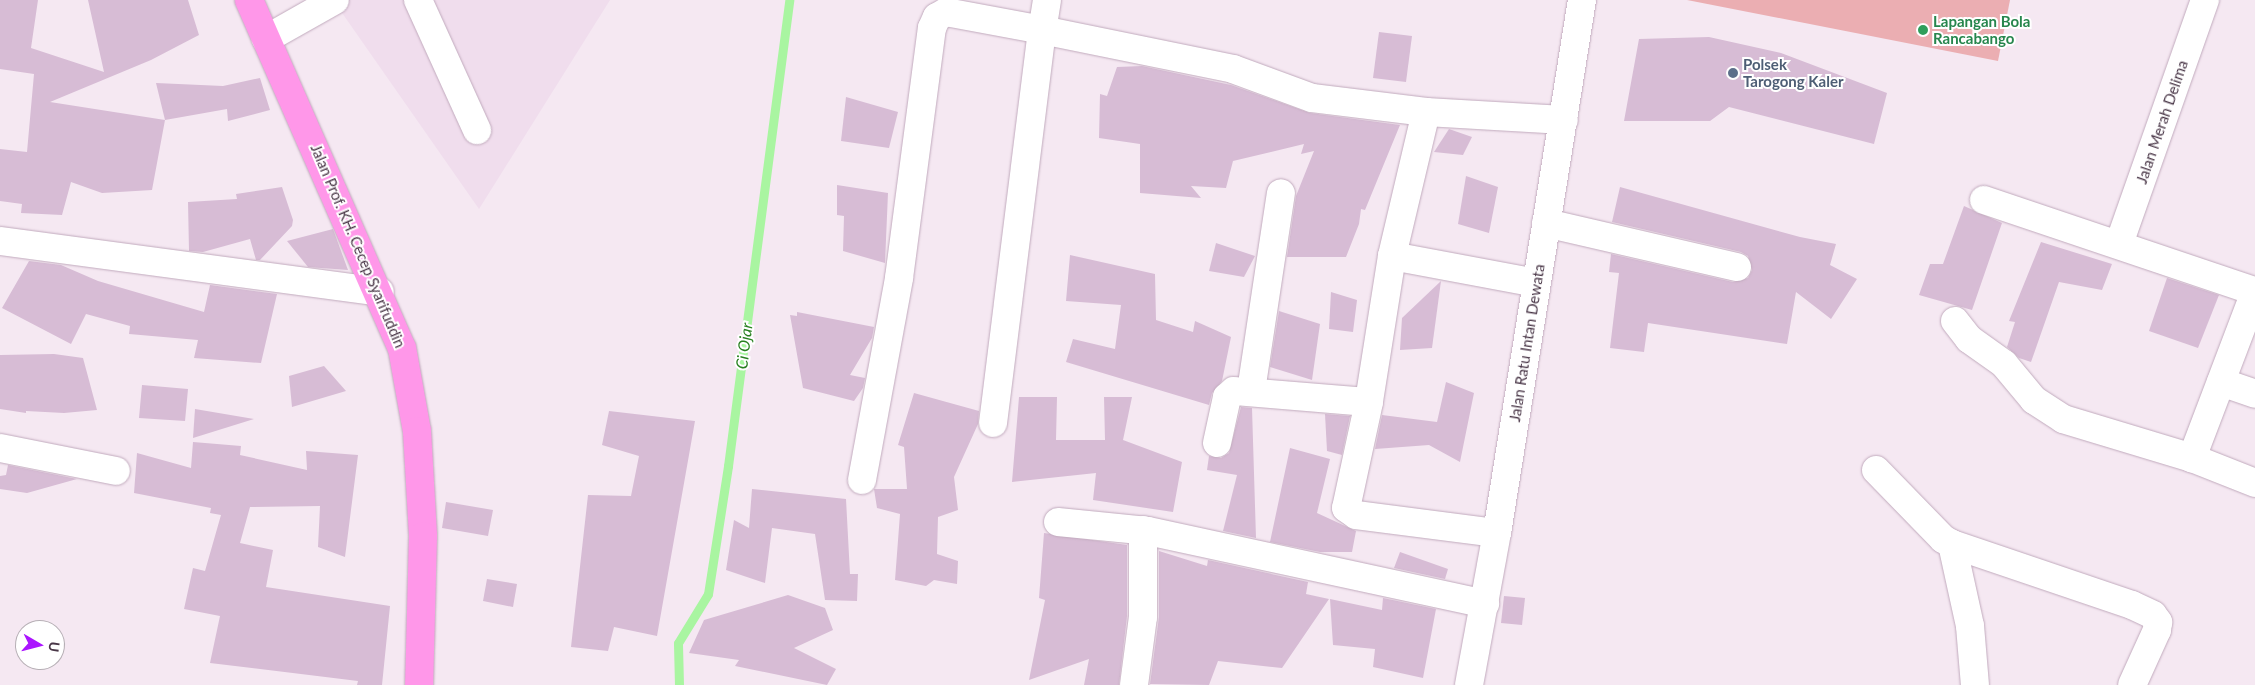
<!DOCTYPE html>
<html>
<head>
<meta charset="utf-8">
<style>
	body { margin:0 }
	#map { position:relative; width:2255px; height:685px; overflow:hidden; background:#f5e8f2; font-family:Lato,sans-serif }
	div>[style] { position:absolute }
	[style*='--x'] { left:calc(var(--x)*1px); top:calc(var(--y)*1px); width:calc(var(--w)*1px); rotate:calc(var(--a)*1deg) }
	.residential>* { inset:0; background:#f0dded }
	.green>* { inset:0; background:#ebaeb2 }
	.stream>* { height:9px; margin:-4.5px; padding:0 4.5px; transform-origin:4.5px; border-radius:4.5px; background:#a9f5a1 }
	.building>* { inset:0; background:#d7bcd5 }
	.roads { filter:drop-shadow(0 0 1px #c1aabd) drop-shadow(0 0 1px #c1aabd) }
	.minor>* { height:28px; margin:-14px; padding:0 14px; transform-origin:14px; border-radius:14px; background:#fff }
	.major>* { height:28px; margin:-14px; padding:0 14px; transform-origin:14px; border-radius:14px; background:#ff97e9 }
	.dots>* { width:14px; height:14px; translate:-50% -50%; box-sizing:border-box; border:2px solid #fff; border-radius:50% }
	span { translate:-50% -50%; white-space:nowrap; text-align:center; line-height:1.15; -webkit-text-stroke:4px #fff; paint-order:stroke }
	.leisure-label { font-size:15px; color:#27864d; font-weight:700 }
	.left { translate:0 -50%; text-align:left }
	.service-label { font-size:15px; color:#4e5e75; font-weight:700 }
	.street-label { font-size:15px; color:#493647 }
	.water-label { font-size:16px; color:#288020; font-style:italic }
	.north { position:absolute; left:15px; top:620px; width:50px; height:50px; box-sizing:border-box; background:#fff; border:1px solid #b6afb5; border-radius:50%; rotate:98deg; font-size:14px; font-weight:700; line-height:20px; text-align:center; color:#493647 }
	.north::after { content:''; display:block; margin:auto; width:18px; height:22px; background:#ab15ff; clip-path:polygon(50% 0,100% 100%,50% 72%,0 100%) }
</style>
</head>
<body>
<div id="map">
	<div class="residential">
		<i style="clip-path:polygon(333px 0,610px 0,479px 209px)"></i>
	</div>
	<div class="green">
		<i style="clip-path:polygon(1687px 0,2010px 0,1998px 61px)"></i>
	</div>
	<div class="stream">
		<i style="--x:679;--y:685;--w:42;--a:-91.4"></i>
		<i style="--x:678;--y:643;--w:57;--a:-58.5"></i>
		<i style="--x:708;--y:594;--w:130;--a:-81.1"></i>
		<i style="--x:728;--y:466;--w:470;--a:-82.5"></i>
	</div>
	<div class="building">
		<i style="clip-path:polygon(0 0,38px 0,31px 48px,104px 72px,88px 0,188px 0,199px 35px,151px 60px,50px 102px,165px 120px,152px 190px,102px 193px,71px 182px,62px 215px,21px 213px,22px 204px,0 201px,0 149px,27px 152px,34px 74px,0 69px)"></i>
		<i style="clip-path:polygon(1379px 32px,1412px 36px,1406px 82px,1373px 78px)"></i>
		<i style="clip-path:polygon(1709px 37px,1781px 53px,1887px 93px,1874px 144px,1729px 107px,1710px 121px,1624px 121px,1639px 39px)"></i>
		<i style="clip-path:polygon(1142px 66px,1231px 85px,1310px 113px,1400px 125px,1365px 210px,1361px 209px,1359px 224px,1346px 257px,1287px 257px,1296px 196px,1314px 151px,1301px 154px,1304px 144px,1233px 161px,1226px 188px,1191px 186px,1201px 198px,1140px 193px,1140px 144px,1099px 138px,1100px 94px,1107px 96px,1117px 67px)"></i>
		<i style="clip-path:polygon(260px 78px,270px 110px,228px 121px,227px 109px,165px 120px,156px 83px,223px 86px)"></i>
		<i style="clip-path:polygon(846px 97px,898px 112px,889px 148px,841px 141px)"></i>
		<i style="clip-path:polygon(1449px 129px,1472px 137px,1463px 155px,1434px 152px)"></i>
		<i style="clip-path:polygon(1466px 176px,1498px 187px,1489px 233px,1458px 224px)"></i>
		<i style="clip-path:polygon(837px 185px,888px 193px,885px 263px,843px 251px,844px 216px,837px 215px)"></i>
		<i style="clip-path:polygon(282px 187px,293px 220px,292px 226px,260px 260px,256px 260px,250px 239px,203px 252px,189px 251px,188px 202px,237px 199px,236px 194px)"></i>
		<i style="clip-path:polygon(1620px 187px,1800px 237px,1836px 244px,1830px 265px,1857px 279px,1831px 319px,1796px 292px,1787px 344px,1648px 323px,1644px 352px,1610px 348px,1619px 273px,1609px 272px,1611px 254px,1733px 282px,1748px 278px,1752px 270px,1748px 256px,1741px 252px,1612px 222px)"></i>
		<i style="clip-path:polygon(1964px 206px,2002px 223px,1972px 310px,1919px 295px,1930px 264px,1943px 264px)"></i>
		<i style="clip-path:polygon(333px 229px,348px 270px,308px 267px,287px 241px)"></i>
		<i style="clip-path:polygon(2041px 242px,2112px 264px,2102px 290px,2059px 282px,2031px 362px,2019px 358px,2007px 347px,2015px 322px,2009px 321px)"></i>
		<i style="clip-path:polygon(1216px 243px,1255px 256px,1244px 277px,1209px 271px)"></i>
		<i style="clip-path:polygon(1070px 255px,1155px 274px,1156px 320px,1193px 332px,1195px 321px,1231px 337px,1222px 381px,1212px 393px,1209px 405px,1066px 362px,1073px 339px,1115px 349px,1121px 305px,1066px 301px)"></i>
		<i style="clip-path:polygon(29px 261px,61px 265px,98px 281px,204px 312px,210px 285px,277px 294px,261px 363px,194px 358px,198px 340px,129px 334px,130px 326px,86px 314px,71px 344px,2px 308px)"></i>
		<i style="clip-path:polygon(2167px 278px,2219px 295px,2198px 348px,2149px 331px)"></i>
		<i style="clip-path:polygon(1441px 281px,1432px 348px,1400px 350px,1402px 318px)"></i>
		<i style="clip-path:polygon(1331px 292px,1357px 300px,1353px 332px,1329px 329px)"></i>
		<i style="clip-path:polygon(1279px 311px,1320px 324px,1312px 380px,1270px 367px)"></i>
		<i style="clip-path:polygon(797px 312px,874px 327px,872px 338px,850px 375px,865px 378px,863px 388px,854px 401px,803px 388px,790px 315px,797px 316px)"></i>
		<i style="clip-path:polygon(54px 354px,83px 358px,97px 410px,64px 413px,26px 411px,26px 413px,0 409px,0 355px)"></i>
		<i style="clip-path:polygon(324px 366px,346px 391px,292px 407px,289px 376px)"></i>
		<i style="clip-path:polygon(1446px 382px,1474px 393px,1460px 462px,1429px 445px,1375px 449px,1382px 415px,1437px 422px)"></i>
		<i style="clip-path:polygon(142px 385px,188px 389px,185px 421px,139px 418px)"></i>
		<i style="clip-path:polygon(914px 393px,979px 411px,978px 424px,954px 477px,958px 510px,938px 517px,937px 554px,958px 561px,957px 584px,934px 580px,926px 586px,895px 580px,900px 514px,877px 508px,874px 489px,907px 489px,904px 447px,898px 445px)"></i>
		<i style="clip-path:polygon(1019px 397px,1057px 397px,1056px 440px,1105px 440px,1104px 397px,1132px 397px,1123px 440px,1182px 462px,1173px 512px,1093px 500px,1096px 473px,1012px 482px)"></i>
		<i style="clip-path:polygon(1241px 407px,1252px 408px,1256px 538px,1223px 531px,1237px 475px,1207px 470px,1209px 456px,1221px 458px,1229px 453px)"></i>
		<i style="clip-path:polygon(195px 409px,254px 419px,193px 438px)"></i>
		<i style="clip-path:polygon(609px 411px,695px 421px,657px 636px,614px 627px,608px 651px,571px 647px,588px 495px,631px 496px,639px 456px,602px 445px)"></i>
		<i style="clip-path:polygon(1325px 414px,1350px 416px,1342px 455px,1327px 451px)"></i>
		<i style="clip-path:polygon(193px 442px,241px 446px,240px 455px,307px 470px,306px 451px,358px 455px,345px 557px,318px 547px,320px 506px,250px 507px,240px 543px,273px 550px,266px 587px,390px 606px,382px 685px,357px 685px,358px 681px,210px 663px,220px 616px,184px 609px,193px 568px,205px 571px,221px 515px,210px 513px,211px 508px,134px 493px,137px 453px,191px 468px)"></i>
		<i style="clip-path:polygon(1290px 448px,1330px 459px,1317px 513px,1356px 531px,1352px 552px,1320px 552px,1270px 542px)"></i>
		<i style="clip-path:polygon(8px 465px,77px 479px,27px 493px,0 489px,0 476px,6px 475px)"></i>
		<i style="clip-path:polygon(752px 489px,846px 499px,850px 574px,858px 574px,857px 601px,825px 600px,815px 534px,772px 528px,765px 583px,726px 570px,734px 520px,749px 528px)"></i>
		<i style="clip-path:polygon(446px 502px,493px 510px,488px 536px,442px 528px)"></i>
		<i style="clip-path:polygon(1044px 533px,1127px 545px,1127px 616px,1119px 685px,1084px 685px,1089px 659px,1029px 680px,1045px 600px,1039px 598px)"></i>
		<i style="clip-path:polygon(1159px 551px,1207px 566px,1208px 560px,1308px 582px,1306px 594px,1329px 599px,1282px 668px,1218px 661px,1209px 685px,1150px 684px,1159px 617px)"></i>
		<i style="clip-path:polygon(1400px 552px,1448px 569px,1445px 579px,1394px 568px)"></i>
		<i style="clip-path:polygon(487px 579px,517px 584px,513px 607px,483px 601px)"></i>
		<i style="clip-path:polygon(788px 595px,825px 608px,833px 630px,794px 648px,836px 669px,827px 685px,735px 666px,739px 660px,689px 653px,704px 620px)"></i>
		<i style="clip-path:polygon(1504px 596px,1525px 598px,1522px 625px,1501px 623px)"></i>
		<i style="clip-path:polygon(1383px 598px,1436px 609px,1423px 678px,1373px 667px,1375px 649px,1333px 645px,1330px 599px,1382px 610px)"></i>
	</div>
	<div class="roads">
		<div class="minor">
			<i style="--x:418;--y:0;--w:143;--a:65.6"></i>
			<i style="--x:1047;--y:0;--w:30;--a:99"></i>
			<i style="--x:1042;--y:30;--w:195;--a:11.5"></i>
			<i style="--x:1233;--y:69;--w:84;--a:20.2"></i>
			<i style="--x:1312;--y:98;--w:115;--a:7"></i>
			<i style="--x:1426;--y:112;--w:138;--a:3.3"></i>
			<i style="--x:266;--y:39;--w:79;--a:-29.5"></i>
			<i style="--x:1426;--y:112;--w:148;--a:103.3"></i>
			<i style="--x:1392;--y:256;--w:148;--a:99"></i>
			<i style="--x:1369;--y:402;--w:108;--a:102.2"></i>
			<i style="--x:1346;--y:508;--w:12;--a:35"></i>
			<i style="--x:1356;--y:515;--w:142;--a:7.3"></i>
			<i style="--x:1984;--y:200;--w:286;--a:18.6"></i>
			<i style="--x:1546;--y:223;--w:196;--a:13"></i>
			<i style="--x:0;--y:241;--w:383;--a:7.6"></i>
			<i style="--x:2119;--y:244;--w:259;--a:-70.6"></i>
			<i style="--x:1392;--y:256;--w:147;--a:10.6"></i>
			<i style="--x:2255;--y:292;--w:178;--a:110.8"></i>
			<i style="--x:2192;--y:458;--w:68;--a:21.6"></i>
			<i style="--x:1955;--y:321;--w:23;--a:52"></i>
			<i style="--x:1969;--y:339;--w:43;--a:35.5"></i>
			<i style="--x:2004;--y:364;--w:47;--a:50.2"></i>
			<i style="--x:2034;--y:400;--w:35;--a:33"></i>
			<i style="--x:2063;--y:419;--w:135;--a:16.8"></i>
			<i style="--x:2221;--y:382;--w:36;--a:19"></i>
			<i style="--x:1251;--y:391;--w:200;--a:-81.4"></i>
			<i style="--x:1217;--y:443;--w:47;--a:-77.7"></i>
			<i style="--x:1227;--y:397;--w:9;--a:-41"></i>
			<i style="--x:1234;--y:391;--w:135;--a:4.7"></i>
			<i style="--x:0;--y:448;--w:118;--a:11.2"></i>
			<i style="--x:1876;--y:470;--w:96;--a:45.8"></i>
			<i style="--x:1943;--y:539;--w:10;--a:29"></i>
			<i style="--x:1952;--y:544;--w:84;--a:77.6"></i>
			<i style="--x:1970;--y:626;--w:59;--a:85.2"></i>
			<i style="--x:862;--y:480;--w:205;--a:-79.6"></i>
			<i style="--x:899;--y:278;--w:252;--a:-82.5"></i>
			<i style="--x:932;--y:28;--w:12;--a:-66"></i>
			<i style="--x:937;--y:17;--w:10;--a:-29"></i>
			<i style="--x:946;--y:12;--w:98;--a:10.6"></i>
			<i style="--x:1042;--y:30;--w:396;--a:97.1"></i>
			<i style="--x:1058;--y:522;--w:90;--a:5.7"></i>
			<i style="--x:1148;--y:531;--w:345;--a:12.2"></i>
			<i style="--x:1952;--y:544;--w:190;--a:18.7"></i>
			<i style="--x:2132;--y:605;--w:23;--a:25"></i>
			<i style="--x:2153;--y:615;--w:9;--a:54"></i>
			<i style="--x:2158;--y:622;--w:8;--a:97"></i>
			<i style="--x:2157;--y:630;--w:60;--a:114.4"></i>
			<i style="--x:1134;--y:685;--w:69;--a:-82.5"></i>
			<i style="--x:1143;--y:617;--w:87;--a:-90"></i>
			<i style="--x:1469;--y:685;--w:155;--a:-79.6"></i>
			<i style="--x:1497;--y:533;--w:540;--a:-80.94"></i>
		</div>
		<div class="major">
			<i style="--x:249;--y:0;--w:380;--a:66.3"></i>
			<i style="--x:402;--y:348;--w:84;--a:79.8"></i>
			<i style="--x:417;--y:431;--w:105;--a:86.7"></i>
			<i style="--x:423;--y:536;--w:149;--a:91.5"></i>
		</div>
	</div>
	<div class="dots">
		<i style="left:1923px;top:30px;background:#2e9e5b"></i>
		<i style="left:1733px;top:73px;background:#5c6f8a"></i>
	</div>
	<div class="leisure-label">
		<span class="left" style="left:1933px;top:30px">Lapangan Bola<br>Rancabango</span>
	</div>
	<div class="service-label">
		<span class="left" style="left:1743px;top:73px">Polsek<br>Tarogong Kaler</span>
	</div>
	<div class="street-label">
		<span style="left:2162px;top:122px;rotate:-71deg">Jalan Merah Delima</span>
		<span style="left:358px;top:246px;rotate:67deg">Jalan Prof. KH. Cecep Syarifuddin</span>
		<span style="left:1527px;top:343px;rotate:-81deg">Jalan Ratu Intan Dewata</span>
	</div>
	<div class="water-label">
		<span style="left:744px;top:346px;rotate:-83deg">Ci Ojar</span>
	</div>
	<div class="north">U</div>
</div>
</body>
</html>
